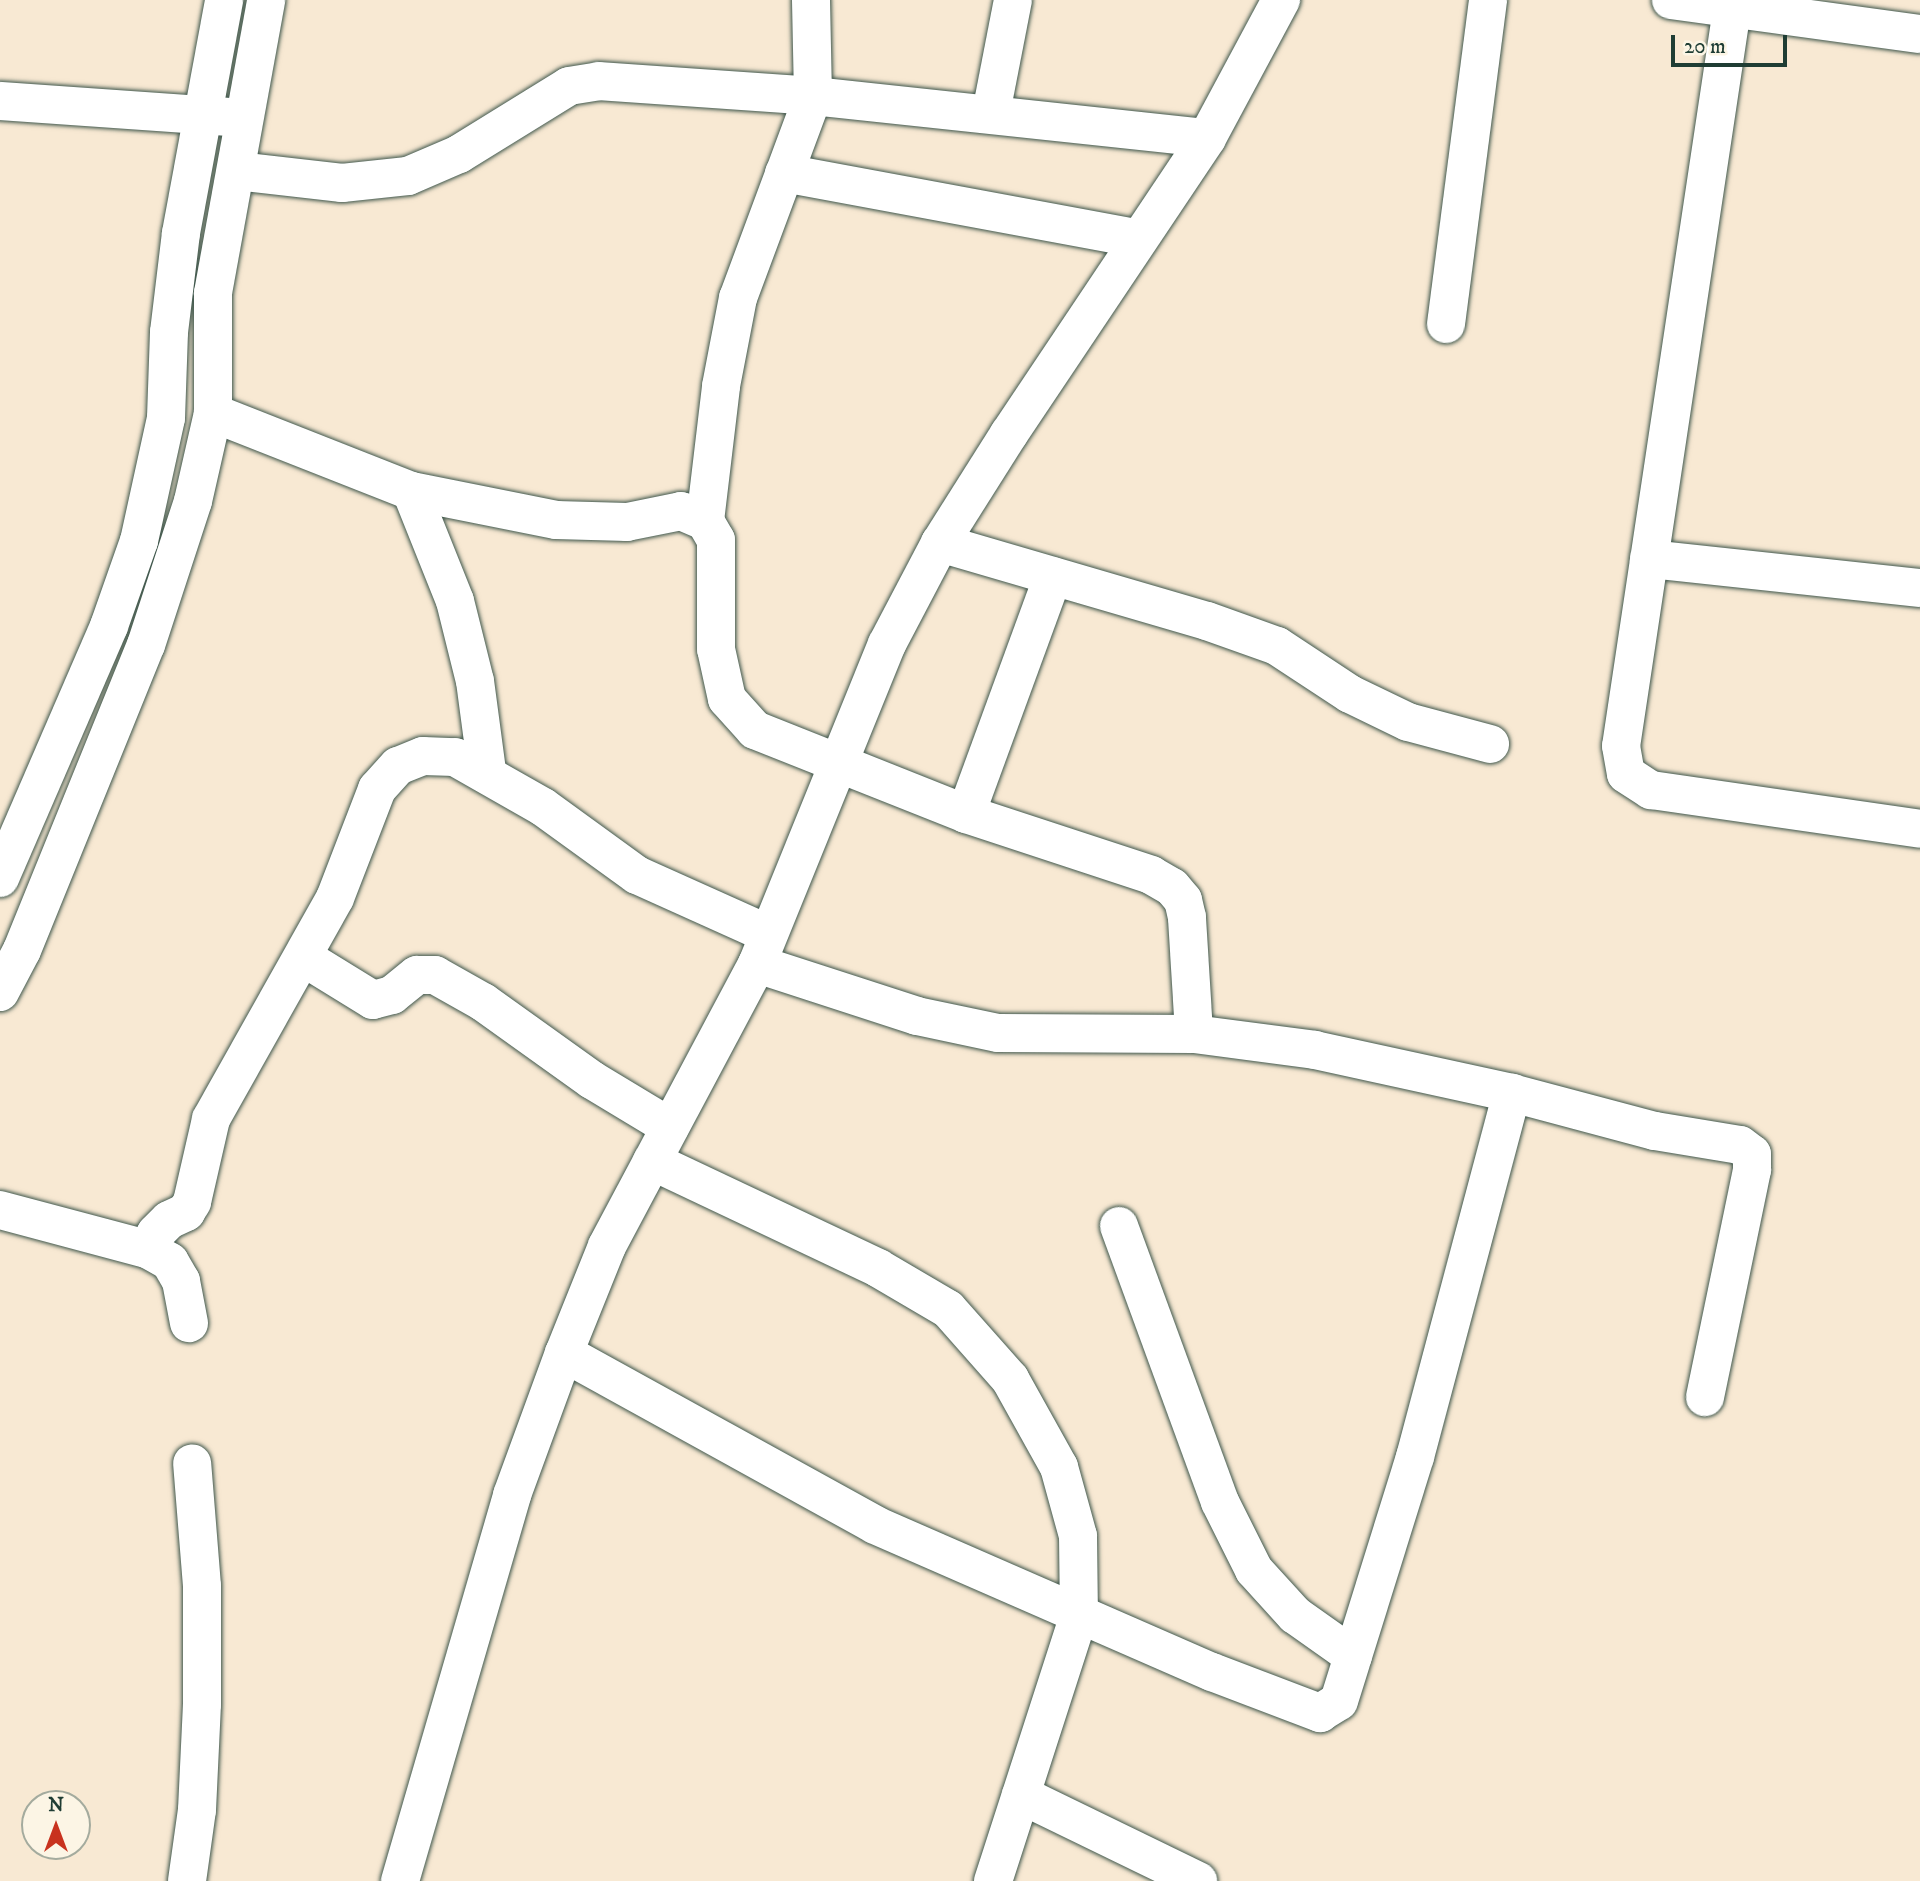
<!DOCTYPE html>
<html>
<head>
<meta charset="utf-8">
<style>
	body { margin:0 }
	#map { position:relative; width:1920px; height:1881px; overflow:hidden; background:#f8e9d3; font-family:"IM FELL DW Pica",serif }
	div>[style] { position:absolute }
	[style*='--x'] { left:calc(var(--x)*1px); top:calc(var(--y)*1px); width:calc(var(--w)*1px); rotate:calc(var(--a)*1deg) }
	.roads { filter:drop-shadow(0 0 2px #40574c) drop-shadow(0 0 2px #40574c) }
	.street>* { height:38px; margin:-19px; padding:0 19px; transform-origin:19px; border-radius:19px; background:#fff }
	span { translate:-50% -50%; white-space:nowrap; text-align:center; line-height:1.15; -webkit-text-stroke:6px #fcf5e5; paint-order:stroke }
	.north { position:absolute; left:21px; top:1790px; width:70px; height:70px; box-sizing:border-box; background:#fcf5e5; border:2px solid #a4ab9e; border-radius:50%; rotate:0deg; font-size:19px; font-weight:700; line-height:28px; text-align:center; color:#1f3d34 }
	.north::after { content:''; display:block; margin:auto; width:24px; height:32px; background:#c8321e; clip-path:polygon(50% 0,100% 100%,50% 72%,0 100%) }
	.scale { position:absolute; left:1671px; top:35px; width:116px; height:32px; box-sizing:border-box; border:4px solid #1f3d34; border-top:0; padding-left:9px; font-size:21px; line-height:24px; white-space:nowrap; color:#1f3d34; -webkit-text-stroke:5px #fcf5e5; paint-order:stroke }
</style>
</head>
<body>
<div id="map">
	<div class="roads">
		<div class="street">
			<i style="--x:1671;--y:0;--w:251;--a:7.8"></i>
			<i style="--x:1732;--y:9;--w:745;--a:98.56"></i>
			<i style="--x:1621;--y:746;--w:28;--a:80"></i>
			<i style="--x:1626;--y:774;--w:30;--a:33"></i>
			<i style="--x:1651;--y:790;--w:272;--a:8.2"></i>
			<i style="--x:0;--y:101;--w:229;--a:4"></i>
			<i style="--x:991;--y:113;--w:115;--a:-79"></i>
			<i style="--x:237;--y:171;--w:106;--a:6.5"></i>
			<i style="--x:342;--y:183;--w:66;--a:-6.1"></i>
			<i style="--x:408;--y:176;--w:56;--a:-23.3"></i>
			<i style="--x:459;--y:154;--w:129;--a:-31.7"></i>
			<i style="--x:569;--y:86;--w:30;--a:-9"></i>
			<i style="--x:599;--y:81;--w:215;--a:4"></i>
			<i style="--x:813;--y:96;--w:396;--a:6.1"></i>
			<i style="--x:784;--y:173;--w:361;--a:10.5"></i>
			<i style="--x:1446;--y:324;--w:327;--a:-82.6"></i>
			<i style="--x:213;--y:413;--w:213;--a:21.5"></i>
			<i style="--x:411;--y:491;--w:148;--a:11.3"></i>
			<i style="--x:556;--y:520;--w:71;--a:1.6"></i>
			<i style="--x:627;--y:522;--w:55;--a:-11.5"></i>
			<i style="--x:681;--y:511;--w:26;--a:23"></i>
			<i style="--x:705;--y:521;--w:22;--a:60"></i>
			<i style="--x:716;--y:540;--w:109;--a:90"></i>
			<i style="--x:716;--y:649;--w:51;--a:77.6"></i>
			<i style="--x:727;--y:699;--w:42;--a:47.9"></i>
			<i style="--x:755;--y:730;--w:227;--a:21.7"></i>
			<i style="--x:966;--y:814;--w:195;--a:18.2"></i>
			<i style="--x:1151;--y:875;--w:24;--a:30"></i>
			<i style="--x:1172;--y:887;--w:17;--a:50"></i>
			<i style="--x:1183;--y:900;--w:18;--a:77"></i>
			<i style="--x:1187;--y:918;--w:116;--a:86.5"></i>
			<i style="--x:411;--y:491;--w:118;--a:68.2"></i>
			<i style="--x:455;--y:601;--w:82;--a:76"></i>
			<i style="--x:475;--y:681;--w:91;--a:82.4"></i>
			<i style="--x:705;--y:521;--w:136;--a:-83.2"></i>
			<i style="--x:721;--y:386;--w:90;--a:-79.1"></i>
			<i style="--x:738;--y:298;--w:215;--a:-69.6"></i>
			<i style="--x:813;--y:96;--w:96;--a:-91.2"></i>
			<i style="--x:940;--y:543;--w:278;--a:16.3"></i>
			<i style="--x:1207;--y:621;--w:74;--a:19.7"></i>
			<i style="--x:1277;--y:646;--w:87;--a:33.3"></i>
			<i style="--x:1350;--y:694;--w:64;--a:25.8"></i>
			<i style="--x:1408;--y:722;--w:85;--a:15"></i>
			<i style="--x:1649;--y:559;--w:273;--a:6.1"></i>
			<i style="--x:966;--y:814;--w:253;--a:-69.9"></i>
			<i style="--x:0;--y:878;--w:275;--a:-66.6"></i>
			<i style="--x:109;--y:626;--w:90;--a:-70.6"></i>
			<i style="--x:139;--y:541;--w:126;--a:-77.6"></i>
			<i style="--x:166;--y:418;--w:86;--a:-88"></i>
			<i style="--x:169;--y:332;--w:100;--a:-83.1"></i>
			<i style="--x:181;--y:233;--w:237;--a:-79.5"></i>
			<i style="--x:303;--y:957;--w:82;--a:31.6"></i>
			<i style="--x:373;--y:1000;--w:20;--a:-15"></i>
			<i style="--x:392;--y:995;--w:32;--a:-39"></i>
			<i style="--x:417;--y:975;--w:18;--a:0"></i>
			<i style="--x:435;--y:975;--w:55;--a:29.4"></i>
			<i style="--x:483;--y:1002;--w:134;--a:35.6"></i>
			<i style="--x:592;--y:1080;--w:91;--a:31.1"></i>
			<i style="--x:757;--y:964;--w:168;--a:18"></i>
			<i style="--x:917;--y:1016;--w:83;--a:11.9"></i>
			<i style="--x:998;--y:1033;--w:196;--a:0.3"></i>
			<i style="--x:1194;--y:1034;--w:122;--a:7.5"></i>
			<i style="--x:1315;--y:1050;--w:202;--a:12.3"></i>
			<i style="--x:1512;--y:1093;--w:148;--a:14.9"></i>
			<i style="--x:1655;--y:1131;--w:86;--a:9.4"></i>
			<i style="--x:1740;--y:1145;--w:15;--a:37"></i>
			<i style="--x:1752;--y:1154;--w:16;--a:90"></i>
			<i style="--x:1752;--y:1170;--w:232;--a:101.7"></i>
			<i style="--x:0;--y:992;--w:47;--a:-62.4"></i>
			<i style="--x:22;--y:950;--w:329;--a:-67.9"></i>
			<i style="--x:146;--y:645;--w:151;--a:-71.9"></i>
			<i style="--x:193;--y:501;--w:90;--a:-77.2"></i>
			<i style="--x:213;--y:413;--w:120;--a:-90"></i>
			<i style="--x:213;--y:293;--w:298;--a:-79.7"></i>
			<i style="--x:652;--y:1161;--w:250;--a:25.3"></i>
			<i style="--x:878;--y:1268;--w:81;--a:30.4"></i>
			<i style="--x:948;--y:1309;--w:94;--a:48.5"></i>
			<i style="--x:1010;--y:1379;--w:101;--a:60.9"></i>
			<i style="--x:1059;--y:1467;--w:72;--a:74.6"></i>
			<i style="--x:1078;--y:1536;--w:79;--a:89.3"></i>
			<i style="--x:1079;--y:1615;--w:280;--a:107.9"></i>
			<i style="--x:0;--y:1210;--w:152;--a:14.9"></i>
			<i style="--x:147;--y:1249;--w:26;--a:29"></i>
			<i style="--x:170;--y:1262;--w:22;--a:60"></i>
			<i style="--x:181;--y:1281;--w:43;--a:79.2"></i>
			<i style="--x:1119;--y:1226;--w:294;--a:69.9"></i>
			<i style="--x:1220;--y:1502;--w:76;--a:63.4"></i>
			<i style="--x:1254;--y:1570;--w:61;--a:47.7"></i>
			<i style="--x:1295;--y:1615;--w:71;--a:35.3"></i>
			<i style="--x:147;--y:1249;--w:18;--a:-61"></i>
			<i style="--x:156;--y:1233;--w:18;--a:-45"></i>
			<i style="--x:169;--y:1220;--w:19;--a:-25"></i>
			<i style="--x:186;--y:1212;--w:12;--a:-59"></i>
			<i style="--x:192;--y:1202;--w:85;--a:-77.1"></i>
			<i style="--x:211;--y:1119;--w:253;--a:-60.7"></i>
			<i style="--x:335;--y:898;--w:117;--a:-68.9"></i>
			<i style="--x:377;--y:789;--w:31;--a:-48"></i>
			<i style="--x:398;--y:766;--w:27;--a:-22"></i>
			<i style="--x:423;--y:756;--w:32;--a:2"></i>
			<i style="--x:455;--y:757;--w:101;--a:29.6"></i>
			<i style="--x:543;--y:807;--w:116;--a:35.9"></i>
			<i style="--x:637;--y:875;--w:144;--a:24.2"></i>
			<i style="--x:564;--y:1353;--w:355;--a:28.9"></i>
			<i style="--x:875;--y:1525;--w:368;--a:23.6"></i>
			<i style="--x:1212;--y:1672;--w:116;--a:20.8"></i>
			<i style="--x:1320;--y:1713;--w:22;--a:-32"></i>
			<i style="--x:1339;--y:1701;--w:256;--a:-72.7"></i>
			<i style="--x:1415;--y:1457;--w:377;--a:-75.1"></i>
			<i style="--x:1021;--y:1795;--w:197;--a:25.9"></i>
			<i style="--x:187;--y:1881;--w:72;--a:-82"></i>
			<i style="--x:197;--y:1810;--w:106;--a:-87.3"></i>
			<i style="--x:202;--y:1704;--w:118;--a:-90"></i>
			<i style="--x:202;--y:1586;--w:123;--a:-94.6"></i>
			<i style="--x:400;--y:1881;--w:402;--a:-73.8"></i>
			<i style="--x:512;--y:1495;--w:151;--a:-69.9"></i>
			<i style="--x:564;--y:1353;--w:115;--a:-68.1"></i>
			<i style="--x:607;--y:1246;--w:319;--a:-62"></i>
			<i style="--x:757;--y:964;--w:345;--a:-67.9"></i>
			<i style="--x:887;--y:644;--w:114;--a:-62.3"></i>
			<i style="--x:940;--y:543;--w:129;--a:-57.7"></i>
			<i style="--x:1009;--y:434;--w:356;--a:-56.2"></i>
			<i style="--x:1207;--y:138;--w:157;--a:-61.8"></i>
		</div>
	</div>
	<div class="north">N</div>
	<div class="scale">20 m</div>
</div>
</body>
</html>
